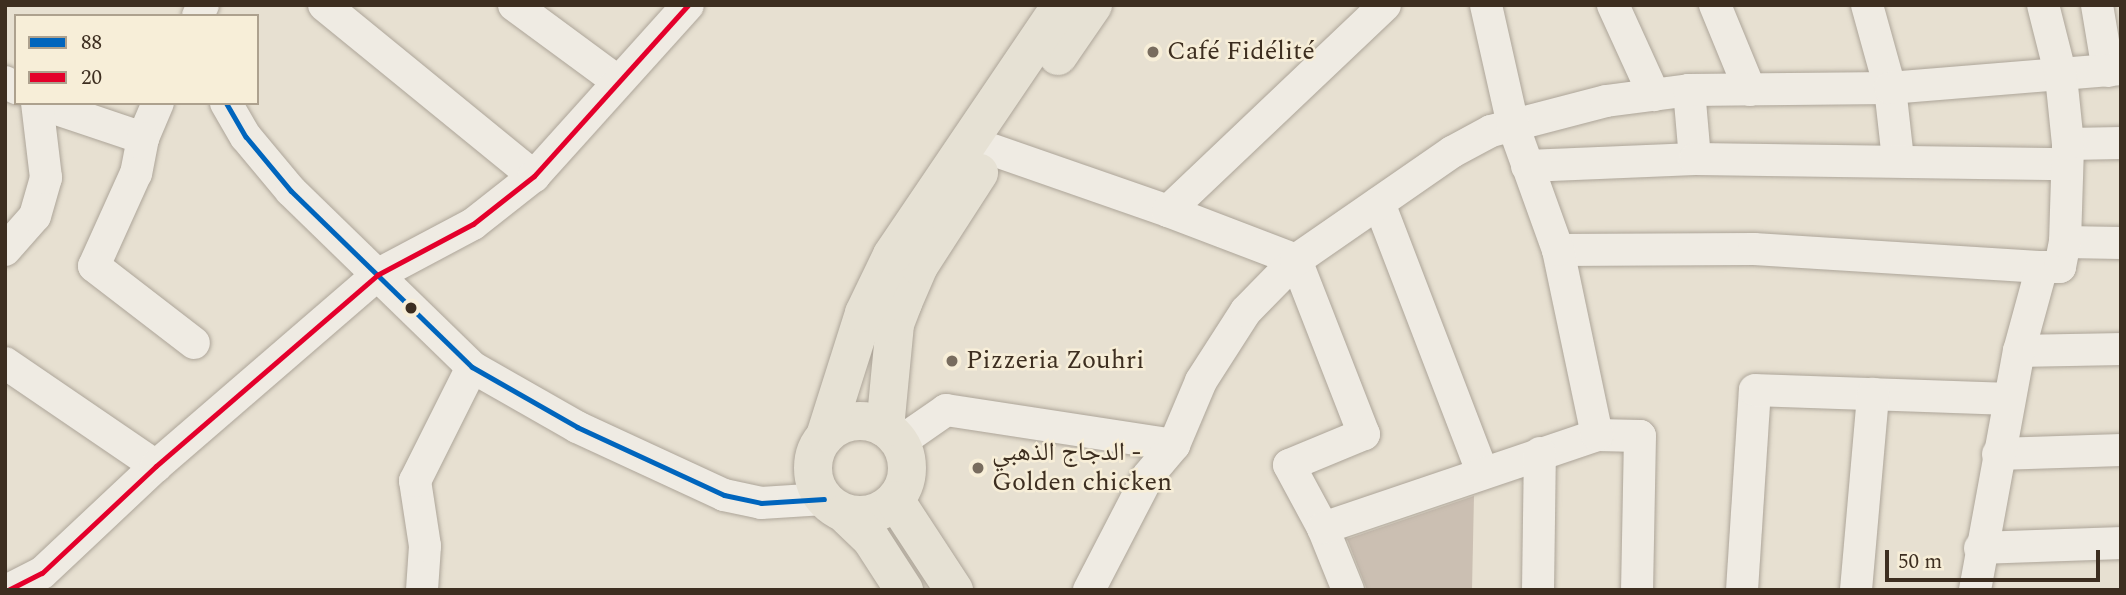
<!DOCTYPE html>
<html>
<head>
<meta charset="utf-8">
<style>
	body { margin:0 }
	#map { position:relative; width:2126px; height:595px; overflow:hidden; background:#e7e0d1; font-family:Spectral,"Noto Naskh Arabic",serif }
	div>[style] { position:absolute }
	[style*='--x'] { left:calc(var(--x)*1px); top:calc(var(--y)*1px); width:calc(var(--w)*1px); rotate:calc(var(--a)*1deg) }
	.building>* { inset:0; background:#cbbfb2 }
	.roads { filter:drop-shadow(0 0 2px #ada599) drop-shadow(0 0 2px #ada599) }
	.street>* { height:32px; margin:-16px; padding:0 16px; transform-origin:16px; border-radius:16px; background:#efebe3 }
	.primary>* { height:38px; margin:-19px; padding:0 19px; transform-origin:19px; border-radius:19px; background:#e6e1d4 }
	.primary>.ring { margin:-19px; padding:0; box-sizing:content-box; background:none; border:38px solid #e6e1d4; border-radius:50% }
	.bus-1>* { height:5px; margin:-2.5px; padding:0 2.5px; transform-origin:2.5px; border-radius:2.5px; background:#0065bd }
	.bus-2>* { height:5px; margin:-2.5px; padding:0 2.5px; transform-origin:2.5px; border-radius:2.5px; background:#e4002b }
	.dots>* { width:19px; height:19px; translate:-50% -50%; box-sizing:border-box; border:4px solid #f7eed8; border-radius:50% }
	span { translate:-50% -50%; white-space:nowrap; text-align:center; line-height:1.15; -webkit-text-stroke:5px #f7eed8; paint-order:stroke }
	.poi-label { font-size:26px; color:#3d2e20 }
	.left { translate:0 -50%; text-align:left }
	.frame { position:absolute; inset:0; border:7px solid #3d2e20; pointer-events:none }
	.legend { position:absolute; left:14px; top:14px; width:245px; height:91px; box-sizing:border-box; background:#f7eed8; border:2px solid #ada18e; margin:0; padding:9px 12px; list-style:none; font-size:21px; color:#3d2e20 }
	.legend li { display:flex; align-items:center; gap:14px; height:35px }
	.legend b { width:35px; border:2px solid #ada18e }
	.scale { position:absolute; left:1885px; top:550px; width:215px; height:32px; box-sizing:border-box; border:4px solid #3d2e20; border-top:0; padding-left:9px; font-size:21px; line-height:24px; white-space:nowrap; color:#3d2e20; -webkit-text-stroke:5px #f7eed8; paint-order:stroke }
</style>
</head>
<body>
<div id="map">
	<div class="building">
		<i style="clip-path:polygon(1474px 496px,1472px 590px,1367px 590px,1347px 539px)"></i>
	</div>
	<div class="roads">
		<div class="street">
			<i style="--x:324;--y:5;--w:271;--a:39.2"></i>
			<i style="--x:514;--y:5;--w:128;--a:36.4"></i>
			<i style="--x:1613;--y:5;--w:99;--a:65.5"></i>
			<i style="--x:1715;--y:5;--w:92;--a:67.6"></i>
			<i style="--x:1867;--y:5;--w:86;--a:74.5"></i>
			<i style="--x:1890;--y:88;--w:71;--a:83.6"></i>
			<i style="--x:2097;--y:5;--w:67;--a:80.5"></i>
			<i style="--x:198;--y:16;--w:12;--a:-66"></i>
			<i style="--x:5;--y:82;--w:13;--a:29"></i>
			<i style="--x:1689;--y:90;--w:69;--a:85"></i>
			<i style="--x:39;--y:103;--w:110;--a:18.6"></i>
			<i style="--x:143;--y:138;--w:38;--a:-67"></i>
			<i style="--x:226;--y:103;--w:39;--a:60"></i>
			<i style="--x:246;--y:137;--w:70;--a:50.2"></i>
			<i style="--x:291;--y:191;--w:252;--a:44.2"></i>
			<i style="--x:472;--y:367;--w:121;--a:29.7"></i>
			<i style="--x:577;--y:427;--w:162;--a:24.8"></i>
			<i style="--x:724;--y:495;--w:38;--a:12"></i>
			<i style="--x:761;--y:503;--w:63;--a:-3.6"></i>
			<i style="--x:143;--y:138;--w:36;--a:101"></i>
			<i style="--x:136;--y:173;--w:102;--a:114.3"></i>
			<i style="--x:94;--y:266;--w:126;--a:37.6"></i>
			<i style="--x:2068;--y:144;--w:53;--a:-1.1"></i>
			<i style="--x:993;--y:150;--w:185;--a:19.2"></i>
			<i style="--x:1168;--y:211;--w:299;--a:-43.5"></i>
			<i style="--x:1527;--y:166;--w:168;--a:-2.4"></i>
			<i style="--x:1695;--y:159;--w:372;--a:0.8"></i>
			<i style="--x:1379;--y:203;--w:287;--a:69"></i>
			<i style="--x:1168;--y:211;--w:137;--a:20.9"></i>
			<i style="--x:1296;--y:260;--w:187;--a:68.7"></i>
			<i style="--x:1364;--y:434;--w:81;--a:157.5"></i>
			<i style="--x:1289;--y:465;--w:72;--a:61.6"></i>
			<i style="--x:2065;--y:242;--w:56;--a:1"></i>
			<i style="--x:5;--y:250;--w:45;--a:-48.6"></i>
			<i style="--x:35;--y:216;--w:40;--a:-74"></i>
			<i style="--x:46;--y:178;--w:76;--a:-96.8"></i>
			<i style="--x:1558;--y:250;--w:196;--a:-0.3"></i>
			<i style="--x:1754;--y:249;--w:289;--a:3.6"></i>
			<i style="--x:2019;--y:351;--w:102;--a:-1.1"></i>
			<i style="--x:5;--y:363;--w:183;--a:34.3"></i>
			<i style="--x:1597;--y:435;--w:43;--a:1.3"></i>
			<i style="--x:1640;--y:436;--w:154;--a:91.1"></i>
			<i style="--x:900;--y:442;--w:56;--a:-34.8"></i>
			<i style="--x:946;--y:410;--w:231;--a:8.7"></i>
			<i style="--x:1998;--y:454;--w:123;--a:-1.9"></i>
			<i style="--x:1980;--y:548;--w:141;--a:-2"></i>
			<i style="--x:8;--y:590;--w:38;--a:-27"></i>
			<i style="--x:42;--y:573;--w:156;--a:-43.2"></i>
			<i style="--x:156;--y:466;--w:292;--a:-40.8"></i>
			<i style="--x:377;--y:275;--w:109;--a:-28"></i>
			<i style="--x:473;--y:224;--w:78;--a:-38.2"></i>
			<i style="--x:534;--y:176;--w:230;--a:-48"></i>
			<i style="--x:422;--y:590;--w:44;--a:-86.1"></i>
			<i style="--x:425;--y:546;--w:66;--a:-98.7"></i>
			<i style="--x:415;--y:481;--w:127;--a:-63.4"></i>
			<i style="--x:1089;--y:590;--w:128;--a:-62.6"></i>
			<i style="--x:1148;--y:476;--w:40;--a:-50"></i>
			<i style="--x:1174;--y:445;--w:69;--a:-67.1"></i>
			<i style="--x:1201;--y:381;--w:83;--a:-57.3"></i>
			<i style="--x:1246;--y:311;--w:71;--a:-45.6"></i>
			<i style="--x:1296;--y:260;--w:190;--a:-34.7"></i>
			<i style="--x:1452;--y:152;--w:44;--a:-28.3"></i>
			<i style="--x:1491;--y:131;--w:119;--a:-14.6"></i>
			<i style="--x:1606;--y:101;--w:84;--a:-7.5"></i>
			<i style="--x:1689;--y:90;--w:201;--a:-0.6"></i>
			<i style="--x:1890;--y:88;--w:232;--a:-4.7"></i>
			<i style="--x:1348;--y:590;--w:67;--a:-112"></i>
			<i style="--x:1323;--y:528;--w:289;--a:-18.7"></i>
			<i style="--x:1597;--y:435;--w:189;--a:-101.9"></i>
			<i style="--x:1558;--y:250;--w:133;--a:-109.8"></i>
			<i style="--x:1513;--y:125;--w:123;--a:-102.7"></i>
			<i style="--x:1538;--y:590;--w:137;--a:-89.2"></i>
			<i style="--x:1742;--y:590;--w:200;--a:-86.3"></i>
			<i style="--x:1755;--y:390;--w:254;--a:2"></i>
			<i style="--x:1856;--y:590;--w:197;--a:-85"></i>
			<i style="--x:1975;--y:590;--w:243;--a:-79.6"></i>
			<i style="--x:2019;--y:351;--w:87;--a:-74.7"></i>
			<i style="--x:2042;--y:267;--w:18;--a:0"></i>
			<i style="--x:2060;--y:267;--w:25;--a:-79"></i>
			<i style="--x:2065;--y:242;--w:98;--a:-88.2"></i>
			<i style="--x:2068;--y:144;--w:68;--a:-95.9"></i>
			<i style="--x:2061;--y:76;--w:73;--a:-104.2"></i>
		</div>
		<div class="primary">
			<i style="--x:1058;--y:56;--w:62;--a:-55.5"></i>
			<i class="ring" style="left:813px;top:421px;width:56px;height:56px"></i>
			<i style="--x:885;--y:428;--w:104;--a:-84.5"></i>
			<i style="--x:895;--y:324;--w:22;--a:-69"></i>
			<i style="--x:903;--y:303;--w:40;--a:-66.6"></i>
			<i style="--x:919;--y:266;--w:111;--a:-57.2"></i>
			<i style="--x:826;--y:433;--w:126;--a:-72.4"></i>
			<i style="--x:864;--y:313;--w:64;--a:-64.2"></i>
			<i style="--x:892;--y:255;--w:302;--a:-55.9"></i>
			<i style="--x:895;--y:500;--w:108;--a:56.8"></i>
			<i style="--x:844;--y:513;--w:37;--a:44"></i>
			<i style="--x:871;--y:539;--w:61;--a:57.1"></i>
		</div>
	</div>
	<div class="bus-1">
		<i style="--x:226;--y:103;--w:39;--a:60"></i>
		<i style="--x:246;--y:137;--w:70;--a:50.2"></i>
		<i style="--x:291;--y:191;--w:252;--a:44.2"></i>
		<i style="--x:472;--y:367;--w:121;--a:29.7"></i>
		<i style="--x:577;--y:427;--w:162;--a:24.8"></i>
		<i style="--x:724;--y:495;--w:38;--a:12"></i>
		<i style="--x:761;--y:503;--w:63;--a:-3.6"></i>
	</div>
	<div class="bus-2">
		<i style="--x:8;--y:590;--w:38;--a:-27"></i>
		<i style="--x:42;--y:573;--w:156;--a:-43.2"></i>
		<i style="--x:156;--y:466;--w:292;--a:-40.8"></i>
		<i style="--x:377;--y:275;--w:109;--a:-28"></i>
		<i style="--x:473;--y:224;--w:78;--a:-38.2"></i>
		<i style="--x:534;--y:176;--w:230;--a:-48"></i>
	</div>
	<div class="dots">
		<i style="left:1153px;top:52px;background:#786c5e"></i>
		<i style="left:411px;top:308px;background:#3d2e20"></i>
		<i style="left:952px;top:361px;background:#786c5e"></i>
		<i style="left:978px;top:468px;background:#786c5e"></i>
	</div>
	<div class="poi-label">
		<span class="left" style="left:1167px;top:52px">Café Fidélité</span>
		<span class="left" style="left:966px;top:361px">Pizzeria Zouhri</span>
		<span class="left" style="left:992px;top:468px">الدجاج الذهبي -<br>Golden chicken</span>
	</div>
	<div class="frame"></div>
	<ul class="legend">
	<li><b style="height:9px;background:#0065bd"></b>88</li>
	<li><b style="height:9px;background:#e4002b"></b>20</li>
	</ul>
	<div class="scale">50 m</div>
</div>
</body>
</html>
